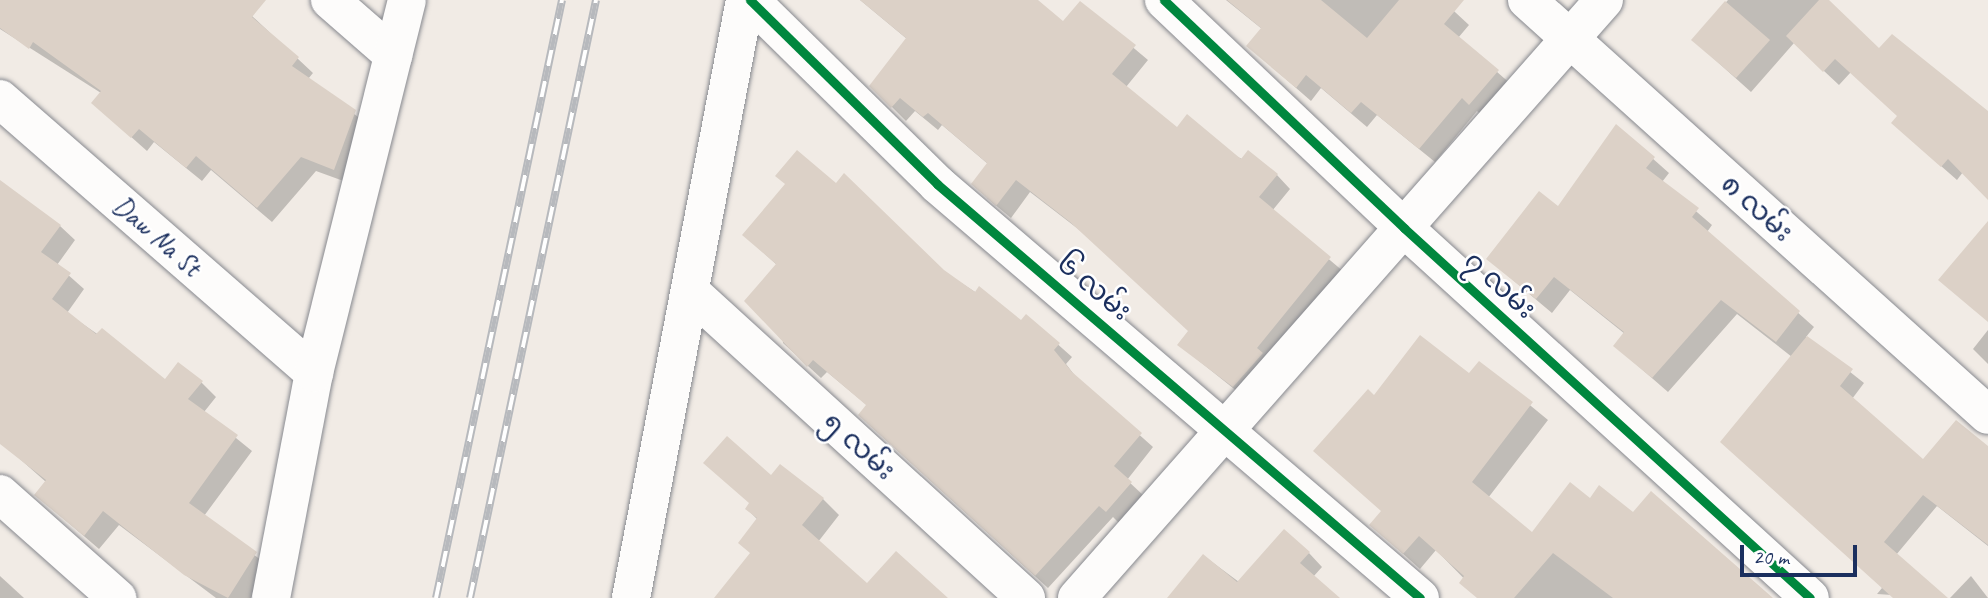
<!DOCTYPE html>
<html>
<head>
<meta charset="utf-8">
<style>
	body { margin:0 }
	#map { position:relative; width:1988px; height:598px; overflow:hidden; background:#f1ebe5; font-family:Caveat,"Noto Sans Myanmar",sans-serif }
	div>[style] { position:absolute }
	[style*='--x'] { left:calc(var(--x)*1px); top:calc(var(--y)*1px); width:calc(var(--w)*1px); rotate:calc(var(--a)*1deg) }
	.shadow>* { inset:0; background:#0003 }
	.building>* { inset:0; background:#dcd1c7 }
	.roads { filter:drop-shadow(0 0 2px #87898f) drop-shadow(0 0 2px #87898f) }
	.minor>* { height:38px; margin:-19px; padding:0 19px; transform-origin:19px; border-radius:19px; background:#fdfcfb }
	.rail>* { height:8px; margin-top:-4px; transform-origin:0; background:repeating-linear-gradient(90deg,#fff 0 16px,#b7b9bd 0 32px); box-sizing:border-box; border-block:2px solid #b7b9bd }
	.cycleway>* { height:9px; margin:-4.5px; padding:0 4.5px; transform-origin:4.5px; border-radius:4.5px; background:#00873e }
	span { translate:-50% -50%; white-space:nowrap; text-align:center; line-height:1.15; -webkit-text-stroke:5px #fff; paint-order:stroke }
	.street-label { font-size:28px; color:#1b2f5e }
	.scale { position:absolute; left:1740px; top:545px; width:117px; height:32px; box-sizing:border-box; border:4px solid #1b2f5e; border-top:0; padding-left:9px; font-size:21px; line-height:24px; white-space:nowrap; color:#1b2f5e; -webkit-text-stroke:5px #fff; paint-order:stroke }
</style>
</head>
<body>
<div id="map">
	<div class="shadow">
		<i style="clip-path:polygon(0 0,235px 0,313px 73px,308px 79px,370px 126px,349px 183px,316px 171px,272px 222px,211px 170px,202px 181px,154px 142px,147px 151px,93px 103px,101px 93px,0 29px)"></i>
		<i style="clip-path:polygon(860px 0,1037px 0,1063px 24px,1080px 3px,1148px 60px,1126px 87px,1177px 129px,1277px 175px,1290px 189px,1272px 211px,1344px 272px,1248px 400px,1179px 345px,1190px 331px,1086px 235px,1030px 192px,1011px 218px,987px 198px,988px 164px,942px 125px,938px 130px,915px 111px,906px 121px,871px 86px,907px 39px)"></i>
		<i style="clip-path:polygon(1226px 0,1442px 0,1469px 25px,1458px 38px,1512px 85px,1485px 118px,1477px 111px,1435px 162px,1377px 115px,1367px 127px,1321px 88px,1311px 101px,1248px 46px,1262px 29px)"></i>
		<i style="clip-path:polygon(1728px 0,1826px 0,1879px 50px,1988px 115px,1988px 197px,1963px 172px,1957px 180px,1908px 137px,1899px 117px,1851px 72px,1839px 85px,1794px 43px,1751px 92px,1693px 40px)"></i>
		<i style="clip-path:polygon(1616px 126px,1669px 173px,1662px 182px,1712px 225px,1707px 232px,1814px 327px,1806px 337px,1864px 383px,1852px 399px,1924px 461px,1988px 456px,1988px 546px,1937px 506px,1896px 555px,1937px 598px,1877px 594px,1882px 588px,1792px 357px,1737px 314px,1668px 392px,1615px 346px,1625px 334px,1570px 290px,1552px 313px,1488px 259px,1559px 209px)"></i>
		<i style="clip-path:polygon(0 200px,60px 226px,75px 240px,57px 265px,84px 289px,67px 313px,165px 381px,201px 382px,216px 397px,204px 412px,252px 451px,204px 516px,271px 568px,251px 598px,216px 598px,119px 525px,99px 549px,36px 495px,46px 482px,12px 452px,0 402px)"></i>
		<i style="clip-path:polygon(744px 235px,943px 271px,1021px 322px,1026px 316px,1072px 357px,1066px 364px,1079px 381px,1153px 447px,1127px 480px,1144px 496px,1119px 523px,1113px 517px,1048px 588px,873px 428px,868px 406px,827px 372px,821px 378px,783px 343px,777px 265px)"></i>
		<i style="clip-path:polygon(1988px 330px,1988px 364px,1973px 349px)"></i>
		<i style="clip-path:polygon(1479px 363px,1548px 420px,1488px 498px,1532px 535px,1591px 500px,1634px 514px,1767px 598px,1483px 598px,1436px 550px,1420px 569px,1371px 525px,1383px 512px,1374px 397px,1470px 375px)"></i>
		<i style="clip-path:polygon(771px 478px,823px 499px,839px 515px,818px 542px,867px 585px,945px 598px,716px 598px,752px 554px,758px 520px,747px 509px)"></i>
		<i style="clip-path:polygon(1309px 553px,1322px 567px,1313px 577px,1333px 598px,1170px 598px,1204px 556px,1239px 582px)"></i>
		<i style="clip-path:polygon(0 576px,24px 598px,0 598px)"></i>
		<i style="clip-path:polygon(1971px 576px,1988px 598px,1950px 598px)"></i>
	</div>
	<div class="building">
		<i style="clip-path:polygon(0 0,266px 0,252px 17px,299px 57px,292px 66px,356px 110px,334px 170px,301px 157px,257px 208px,196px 156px,186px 168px,139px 129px,131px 138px,91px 103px,101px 91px,33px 42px,29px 49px,0 28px)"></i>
		<i style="clip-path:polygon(860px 0,1038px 0,1063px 21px,1080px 1px,1136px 45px,1112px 74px,1177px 127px,1187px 114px,1241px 159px,1248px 150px,1278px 174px,1259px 197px,1331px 257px,1257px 348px,1263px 353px,1233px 387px,1177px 345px,1188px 331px,1070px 222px,1016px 180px,996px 206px,971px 184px,987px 163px,928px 113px,923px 117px,900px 98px,891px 108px,869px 86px,906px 38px)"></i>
		<i style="clip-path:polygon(1227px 0,1321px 0,1367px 38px,1399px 0,1464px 0,1444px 24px,1499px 70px,1469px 105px,1462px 98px,1419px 149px,1361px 102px,1351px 113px,1306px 75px,1296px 88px,1246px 46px,1261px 28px)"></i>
		<i style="clip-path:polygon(1819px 0,1829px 0,1879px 48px,1892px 34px,1988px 111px,1988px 200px,1948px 159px,1941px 167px,1891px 123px,1897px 116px,1835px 59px,1823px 72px,1786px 36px)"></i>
		<i style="clip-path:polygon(1725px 1px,1770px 40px,1736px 78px,1691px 40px)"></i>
		<i style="clip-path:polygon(1616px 124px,1655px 157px,1646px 168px,1699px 208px,1692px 217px,1800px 311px,1776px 342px,1721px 300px,1652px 378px,1613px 346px,1624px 332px,1554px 277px,1536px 299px,1486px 259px,1539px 191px,1558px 206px)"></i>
		<i style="clip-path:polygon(797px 150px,836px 183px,844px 173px,944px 270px,975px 292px,979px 286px,1021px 320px,1026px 314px,1060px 343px,1054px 350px,1072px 372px,1142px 433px,1114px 466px,1132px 482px,1106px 512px,1099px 506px,1035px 576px,858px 415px,866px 405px,813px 360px,807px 367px,744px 301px,776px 264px,742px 235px,785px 184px,775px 176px)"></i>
		<i style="clip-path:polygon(0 180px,61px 225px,41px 252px,71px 273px,52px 299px,96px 334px,102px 328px,165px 379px,178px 362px,203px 381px,188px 399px,238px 435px,189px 503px,257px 552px,228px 598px,184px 575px,103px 511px,84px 536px,34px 495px,46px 480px,0 444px)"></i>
		<i style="clip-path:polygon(1988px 221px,1988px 322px,1938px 280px)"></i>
		<i style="clip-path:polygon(1420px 335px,1469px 373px,1479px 361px,1533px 402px,1472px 482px,1532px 532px,1570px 482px,1590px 498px,1599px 485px,1633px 512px,1651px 491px,1773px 598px,1613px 598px,1553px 553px,1514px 598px,1477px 598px,1459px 583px,1464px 576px,1419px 536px,1403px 554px,1369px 525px,1381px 511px,1313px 451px,1368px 389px,1374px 395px)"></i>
		<i style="clip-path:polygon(1807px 336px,1853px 369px,1840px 386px,1923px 459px,1956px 420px,1988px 446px,1988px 545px,1923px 495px,1884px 542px,1948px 598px,1893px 598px,1720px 442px)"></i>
		<i style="clip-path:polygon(727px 436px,771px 475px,780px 464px,824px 498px,802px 525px,867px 583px,896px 551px,948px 598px,714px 598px,750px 553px,738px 543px,757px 518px,745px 509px,749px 503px,703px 463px)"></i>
		<i style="clip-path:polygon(1284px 529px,1310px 552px,1300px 563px,1340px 598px,1167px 598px,1203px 554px,1237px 582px)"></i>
	</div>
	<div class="roads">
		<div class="minor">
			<i style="--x:330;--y:0;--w:84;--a:41.1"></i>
			<i style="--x:750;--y:0;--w:262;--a:44.5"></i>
			<i style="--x:937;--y:184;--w:636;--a:40.6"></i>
			<i style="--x:1164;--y:0;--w:331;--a:43.5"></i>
			<i style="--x:1404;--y:228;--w:549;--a:42.34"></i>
			<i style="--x:1527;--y:0;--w:620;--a:41.99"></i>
			<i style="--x:0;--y:99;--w:417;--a:41.1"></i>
			<i style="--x:693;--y:294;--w:451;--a:42.4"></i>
			<i style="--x:0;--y:494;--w:157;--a:41.6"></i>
			<i style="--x:271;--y:598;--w:229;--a:-79.2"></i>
			<i style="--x:314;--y:373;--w:384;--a:-76"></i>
			<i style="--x:631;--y:598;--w:609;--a:-79.21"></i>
			<i style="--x:1077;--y:598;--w:797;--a:-48.61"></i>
		</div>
	</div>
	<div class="rail">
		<i style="--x:436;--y:598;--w:611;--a:-78.1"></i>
		<i style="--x:470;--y:598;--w:611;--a:-78.1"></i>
	</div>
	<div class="cycleway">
		<i style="--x:750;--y:0;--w:262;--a:44.5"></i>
		<i style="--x:937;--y:184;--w:636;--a:40.6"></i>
		<i style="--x:1164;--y:0;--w:331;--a:43.5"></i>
		<i style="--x:1404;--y:228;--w:549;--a:42.34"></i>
	</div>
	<div class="street-label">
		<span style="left:1757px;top:208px;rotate:42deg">၈ လမ်း</span>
		<span style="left:157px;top:236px;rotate:41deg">Daw Na St</span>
		<span style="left:1500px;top:285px;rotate:42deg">၇ လမ်း</span>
		<span style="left:1094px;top:287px;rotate:40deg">၆ လမ်း</span>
		<span style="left:859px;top:446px;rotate:42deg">၅ လမ်း</span>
	</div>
	<div class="scale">20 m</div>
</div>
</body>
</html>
